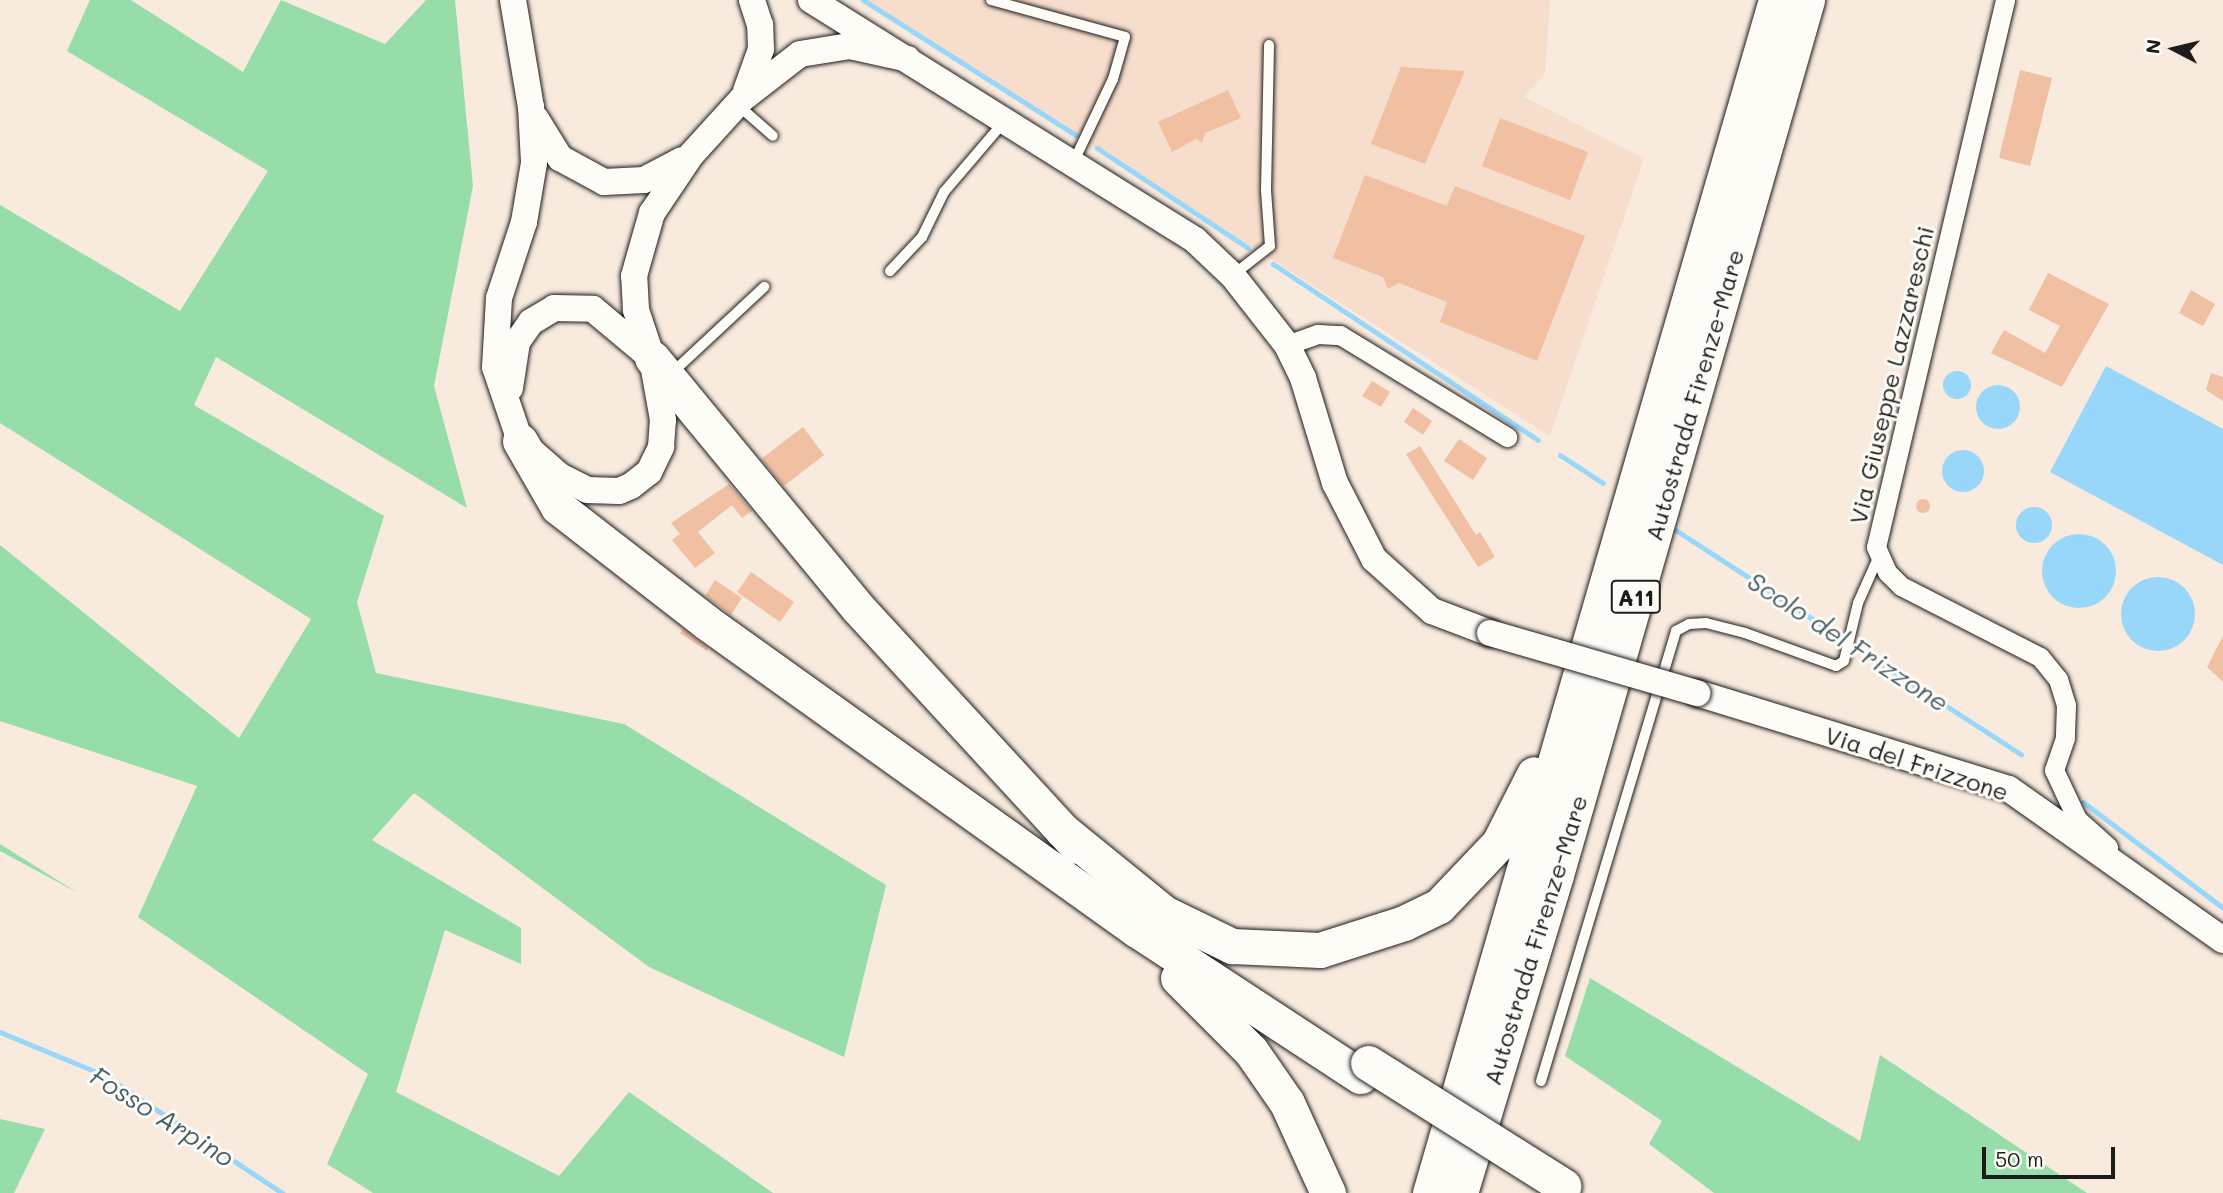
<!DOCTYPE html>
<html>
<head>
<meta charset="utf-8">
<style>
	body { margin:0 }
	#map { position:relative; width:2223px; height:1193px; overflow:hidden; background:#f9eade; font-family:Mali,sans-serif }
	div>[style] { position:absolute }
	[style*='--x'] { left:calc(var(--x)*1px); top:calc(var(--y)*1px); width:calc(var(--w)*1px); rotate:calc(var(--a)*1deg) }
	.built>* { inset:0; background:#f7ddcc }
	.green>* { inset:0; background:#96ddaa }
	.water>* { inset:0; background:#98d7f9 }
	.round { border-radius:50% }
	.stream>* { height:5px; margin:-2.5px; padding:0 2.5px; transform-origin:2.5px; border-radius:2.5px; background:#98d7f9 }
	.building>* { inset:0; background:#f1bfa2 }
	.roads { filter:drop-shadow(0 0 2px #1c1c1c) drop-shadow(0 0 2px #1c1c1c) }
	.lane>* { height:10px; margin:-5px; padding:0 5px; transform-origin:5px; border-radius:5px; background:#fdfcf7 }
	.street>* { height:19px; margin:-9.5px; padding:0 9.5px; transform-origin:9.5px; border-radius:9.5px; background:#fdfcf7 }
	.secondary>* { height:26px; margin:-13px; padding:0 13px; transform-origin:13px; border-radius:13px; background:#fdfcf7 }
	.highway>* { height:35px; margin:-17.5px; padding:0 17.5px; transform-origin:17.5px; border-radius:17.5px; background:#fdfcf7 }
	.bridges { filter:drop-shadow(0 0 2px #1c1c1c) drop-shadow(0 0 2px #1c1c1c) }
	.secondary-bridge>* { height:26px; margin:-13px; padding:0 13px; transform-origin:13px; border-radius:13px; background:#fdfcf7 }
	.highway-bridge>* { height:35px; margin:-17.5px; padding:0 17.5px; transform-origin:17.5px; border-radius:17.5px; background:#fdfcf7 }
	span { translate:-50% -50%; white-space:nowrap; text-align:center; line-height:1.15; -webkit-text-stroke:6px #fdfcf7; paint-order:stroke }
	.shield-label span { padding:2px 5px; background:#fdfcf7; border:2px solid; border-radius:5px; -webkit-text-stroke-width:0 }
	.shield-label { font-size:23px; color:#1c1c1c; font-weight:700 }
	.street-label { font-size:24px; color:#1c1c1c }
	.water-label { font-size:26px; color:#475d69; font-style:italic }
	.north { position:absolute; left:2139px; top:14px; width:70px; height:70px; -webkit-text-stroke:5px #fdfcf7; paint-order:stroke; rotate:277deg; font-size:19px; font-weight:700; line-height:28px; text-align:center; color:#1c1c1c }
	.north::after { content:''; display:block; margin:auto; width:24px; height:32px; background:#1c1c1c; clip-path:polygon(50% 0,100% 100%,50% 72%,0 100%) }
	.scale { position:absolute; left:1982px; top:1147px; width:133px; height:32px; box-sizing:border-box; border:4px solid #1c1c1c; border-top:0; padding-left:9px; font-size:21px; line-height:24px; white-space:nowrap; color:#1c1c1c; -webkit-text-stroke:5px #fdfcf7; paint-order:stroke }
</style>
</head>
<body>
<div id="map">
	<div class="built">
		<i style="clip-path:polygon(863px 0,1550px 0,1545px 74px,1524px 97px,1644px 158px,1550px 436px)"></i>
	</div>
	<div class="green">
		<i style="clip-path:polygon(90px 0,131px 0,243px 72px,281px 0,385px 44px,426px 0,455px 0,473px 186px,434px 386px,467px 508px,216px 357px,194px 405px,384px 516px,357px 602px,376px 673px,624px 724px,886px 885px,844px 1057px,649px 967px,414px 793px,372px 840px,521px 928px,521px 964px,445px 930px,396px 1092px,559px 1176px,629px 1092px,773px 1193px,373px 1193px,327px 1164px,368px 1074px,138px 917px,197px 786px,0 721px,0 545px,239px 738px,311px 619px,0 423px,0 205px,180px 311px,268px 171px,67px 51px)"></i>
		<i style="clip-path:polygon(0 844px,78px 893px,0 851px)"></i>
		<i style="clip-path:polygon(1590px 978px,1860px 1141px,1880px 1055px,2087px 1193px,1714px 1193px,1649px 1144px,1662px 1121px,1565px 1056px)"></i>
		<i style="clip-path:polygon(0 1119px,45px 1129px,14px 1193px,0 1193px)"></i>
	</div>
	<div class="water">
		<i style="clip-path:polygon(2106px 366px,2223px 429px,2223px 565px,2050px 472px)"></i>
		<i class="round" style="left:1943px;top:371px;width:28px;height:28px"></i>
		<i class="round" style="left:1976px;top:385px;width:44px;height:44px"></i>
		<i class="round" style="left:1942px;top:450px;width:42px;height:42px"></i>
		<i class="round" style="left:2016px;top:507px;width:36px;height:36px"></i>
		<i class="round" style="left:2042px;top:534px;width:74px;height:74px"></i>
		<i class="round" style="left:2121px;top:577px;width:74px;height:74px"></i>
	</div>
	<div class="stream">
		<i style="--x:863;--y:0;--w:252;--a:32.4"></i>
		<i style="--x:1097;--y:148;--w:181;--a:33.5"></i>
		<i style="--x:1273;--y:264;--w:318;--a:33.6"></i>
		<i style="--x:1560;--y:455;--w:51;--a:33.1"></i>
		<i style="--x:1674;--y:529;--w:414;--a:33"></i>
		<i style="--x:2083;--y:802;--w:176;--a:37.1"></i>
		<i style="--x:0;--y:1032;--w:113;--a:22.5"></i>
		<i style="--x:104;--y:1075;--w:214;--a:33.5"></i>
	</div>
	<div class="building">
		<i style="clip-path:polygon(1401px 67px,1465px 71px,1425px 164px,1371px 144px)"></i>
		<i style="clip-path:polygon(2020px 70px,2052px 78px,2030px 166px,1999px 158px)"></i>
		<i style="clip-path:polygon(1228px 90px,1241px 118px,1205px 133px,1202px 143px,1196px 139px,1172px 152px,1158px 122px)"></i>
		<i style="clip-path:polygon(1500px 118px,1588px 152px,1570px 200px,1482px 166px)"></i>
		<i style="clip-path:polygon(1365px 175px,1447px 206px,1455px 186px,1585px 236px,1537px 361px,1440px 322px,1447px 302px,1399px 283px,1388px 289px,1383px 277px,1333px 258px)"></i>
		<i style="clip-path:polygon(2048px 273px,2109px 304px,2062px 387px,1991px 353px,2004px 330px,2045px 353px,2060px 326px,2029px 310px)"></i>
		<i style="clip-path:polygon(2191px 290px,2215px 304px,2203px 326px,2179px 313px)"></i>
		<i style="clip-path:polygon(2211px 373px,2223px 377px,2223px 401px,2206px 390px)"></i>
		<i style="clip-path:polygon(1372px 381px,1390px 392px,1381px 407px,1362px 396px)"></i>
		<i style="clip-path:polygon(1413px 408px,1432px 421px,1423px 435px,1404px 422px)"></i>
		<i style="clip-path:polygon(803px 427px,824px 455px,784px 486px,761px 459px)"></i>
		<i style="clip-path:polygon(1459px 439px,1487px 458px,1473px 480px,1444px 461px)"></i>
		<i style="clip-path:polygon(1420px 446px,1476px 535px,1480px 532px,1495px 557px,1478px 567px,1406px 454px)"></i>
		<i style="clip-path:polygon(729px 484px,752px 511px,742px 518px,732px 505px,698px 532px,715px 553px,695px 568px,672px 540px,680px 534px,671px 523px)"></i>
		<i class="round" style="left:1916px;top:499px;width:14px;height:14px"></i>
		<i style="clip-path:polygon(751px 572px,794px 602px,780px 622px,737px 592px)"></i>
		<i style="clip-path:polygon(715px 580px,742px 598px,731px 615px,705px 596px)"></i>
		<i style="clip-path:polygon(683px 629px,708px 648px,707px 651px,680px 633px)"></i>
		<i style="clip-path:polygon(2223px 636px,2223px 682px,2207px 667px)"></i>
	</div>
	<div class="roads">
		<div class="lane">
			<i style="--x:991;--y:0;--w:139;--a:15.4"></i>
			<i style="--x:1125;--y:37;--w:44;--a:105.9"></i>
			<i style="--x:1113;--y:79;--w:91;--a:115.4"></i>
			<i style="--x:739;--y:106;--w:45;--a:41.4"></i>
			<i style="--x:890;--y:271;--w:47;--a:-46.7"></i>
			<i style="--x:922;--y:237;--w:50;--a:-63.9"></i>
			<i style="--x:944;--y:192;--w:91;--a:-49.5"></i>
			<i style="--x:1233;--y:275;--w:47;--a:-38.1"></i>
			<i style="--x:1270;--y:246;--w:56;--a:-94.1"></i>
			<i style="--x:1266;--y:190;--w:145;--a:-88.8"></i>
			<i style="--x:673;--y:372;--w:125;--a:-43"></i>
			<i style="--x:1541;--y:1081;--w:470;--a:-73.3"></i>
			<i style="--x:1676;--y:631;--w:15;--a:-28"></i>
			<i style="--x:1689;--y:624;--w:17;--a:-3"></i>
			<i style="--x:1706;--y:623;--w:40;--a:14.4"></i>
			<i style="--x:1745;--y:633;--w:97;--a:19.9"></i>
			<i style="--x:1836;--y:666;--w:9;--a:-32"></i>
			<i style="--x:1844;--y:661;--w:60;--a:-76.4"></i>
			<i style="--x:1858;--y:603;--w:49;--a:-66"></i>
		</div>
		<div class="street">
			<i style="--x:2005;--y:0;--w:562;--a:103.27"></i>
			<i style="--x:1876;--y:547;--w:27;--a:66"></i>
			<i style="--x:1887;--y:572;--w:20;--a:45"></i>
			<i style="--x:1901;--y:586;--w:156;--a:27.1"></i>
			<i style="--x:2040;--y:657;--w:28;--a:51"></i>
			<i style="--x:2058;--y:679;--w:27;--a:73"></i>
			<i style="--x:2066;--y:705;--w:33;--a:92"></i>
			<i style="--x:2065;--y:738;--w:34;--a:109"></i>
			<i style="--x:2054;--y:770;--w:54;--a:64.9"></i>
			<i style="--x:2077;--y:819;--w:42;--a:42.1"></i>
			<i style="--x:1287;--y:345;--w:33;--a:-20"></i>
			<i style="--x:1318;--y:334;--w:22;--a:3"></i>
			<i style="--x:1340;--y:335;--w:196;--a:31.4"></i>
		</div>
		<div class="secondary">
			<i style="--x:513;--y:0;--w:109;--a:80.5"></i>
			<i style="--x:531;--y:107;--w:56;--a:86.9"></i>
			<i style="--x:534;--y:163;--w:60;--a:99.6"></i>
			<i style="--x:524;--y:222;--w:80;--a:108.2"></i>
			<i style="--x:499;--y:298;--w:69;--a:93.3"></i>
			<i style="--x:495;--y:367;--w:78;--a:71.3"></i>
			<i style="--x:520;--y:441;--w:53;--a:41.2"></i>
			<i style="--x:560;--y:476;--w:30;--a:27"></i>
			<i style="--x:587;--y:490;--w:32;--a:2"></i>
			<i style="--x:619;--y:491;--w:13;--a:-23"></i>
			<i style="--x:631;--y:486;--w:23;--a:-38"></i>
			<i style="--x:649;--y:472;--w:28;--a:-64"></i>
			<i style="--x:661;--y:447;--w:27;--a:-86"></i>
			<i style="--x:663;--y:420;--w:63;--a:-100.1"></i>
			<i style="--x:652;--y:358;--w:51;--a:-108.4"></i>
			<i style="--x:636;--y:310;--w:34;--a:-93"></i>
			<i style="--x:634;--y:276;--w:66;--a:-74.1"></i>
			<i style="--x:652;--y:213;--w:70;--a:-56.1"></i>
			<i style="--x:691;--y:155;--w:76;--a:-47.7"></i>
			<i style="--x:742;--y:99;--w:73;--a:-37.8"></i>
			<i style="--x:800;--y:54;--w:51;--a:-9.1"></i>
			<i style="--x:850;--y:46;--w:59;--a:12.6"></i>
			<i style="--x:811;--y:0;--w:453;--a:32"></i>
			<i style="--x:1195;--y:240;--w:52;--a:43.5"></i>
			<i style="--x:1233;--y:276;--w:88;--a:52"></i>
			<i style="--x:1287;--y:345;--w:37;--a:64"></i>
			<i style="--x:1303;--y:378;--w:110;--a:73.1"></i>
			<i style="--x:1335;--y:483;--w:85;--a:62.8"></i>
			<i style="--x:1374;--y:559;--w:78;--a:41.9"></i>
			<i style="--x:1432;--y:611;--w:62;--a:20.8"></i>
			<i style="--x:746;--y:91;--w:45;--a:-70.3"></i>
			<i style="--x:761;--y:49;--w:24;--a:-92"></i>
			<i style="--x:760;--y:25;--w:26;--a:-108"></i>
			<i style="--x:536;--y:119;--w:46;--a:58.4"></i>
			<i style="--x:560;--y:158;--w:50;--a:28.6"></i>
			<i style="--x:604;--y:182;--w:40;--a:-2.9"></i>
			<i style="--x:644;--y:180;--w:43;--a:-27.8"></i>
			<i style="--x:510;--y:388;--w:47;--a:-81.3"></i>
			<i style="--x:517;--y:342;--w:24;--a:-55"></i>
			<i style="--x:531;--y:322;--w:27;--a:-31"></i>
			<i style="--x:554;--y:308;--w:39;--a:1"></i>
			<i style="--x:593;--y:309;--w:72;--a:39.9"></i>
			<i style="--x:1697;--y:693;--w:326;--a:17.1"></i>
			<i style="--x:2009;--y:789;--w:262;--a:35.2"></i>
		</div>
		<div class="highway">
			<i style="--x:652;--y:358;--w:324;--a:50.5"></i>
			<i style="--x:858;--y:608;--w:323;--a:47.4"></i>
			<i style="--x:520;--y:441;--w:76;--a:60.1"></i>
			<i style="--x:558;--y:507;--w:187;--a:37.8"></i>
			<i style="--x:706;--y:622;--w:530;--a:35.55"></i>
			<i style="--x:1137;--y:930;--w:267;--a:33.2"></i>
			<i style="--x:1062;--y:830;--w:132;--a:39.1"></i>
			<i style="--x:1164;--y:913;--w:76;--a:25.9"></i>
			<i style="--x:1232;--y:946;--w:88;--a:2.6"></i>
			<i style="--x:1320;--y:950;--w:88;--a:-17.8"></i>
			<i style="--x:1404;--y:923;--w:39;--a:-26"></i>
			<i style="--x:1439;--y:906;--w:87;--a:-46.4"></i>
			<i style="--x:1499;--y:843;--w:77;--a:-63.1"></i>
			<i style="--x:1178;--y:978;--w:103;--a:45"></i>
			<i style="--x:1251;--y:1051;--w:63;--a:55.3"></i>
			<i style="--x:1287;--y:1103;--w:99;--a:65.5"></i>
			<i style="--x:1430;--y:1193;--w:1242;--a:-73.83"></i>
			<i style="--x:1460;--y:1193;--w:332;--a:-73.2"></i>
			<i style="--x:1556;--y:875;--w:910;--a:-73.99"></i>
		</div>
	</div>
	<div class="bridges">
		<div class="secondary-bridge">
			<i style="--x:1490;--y:633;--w:216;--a:16.2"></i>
		</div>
		<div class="highway-bridge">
			<i style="--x:1368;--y:1063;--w:231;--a:32.2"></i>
		</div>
	</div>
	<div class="shield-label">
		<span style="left:1636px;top:597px">A11</span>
	</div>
	<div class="street-label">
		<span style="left:1891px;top:375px;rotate:-77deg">Via Giuseppe Lazzareschi</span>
		<span style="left:1694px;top:395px;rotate:-74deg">Autostrada Firenze-Mare</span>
		<span style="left:1917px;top:763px;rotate:18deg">Via del Frizzone</span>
		<span style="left:1535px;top:940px;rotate:-73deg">Autostrada Firenze-Mare</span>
	</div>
	<div class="water-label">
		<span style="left:1848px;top:642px;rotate:33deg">Scolo del Frizzone</span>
		<span style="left:162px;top:1117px;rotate:32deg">Fosso Arpino</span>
	</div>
	<div class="north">N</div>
	<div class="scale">50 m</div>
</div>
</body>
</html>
